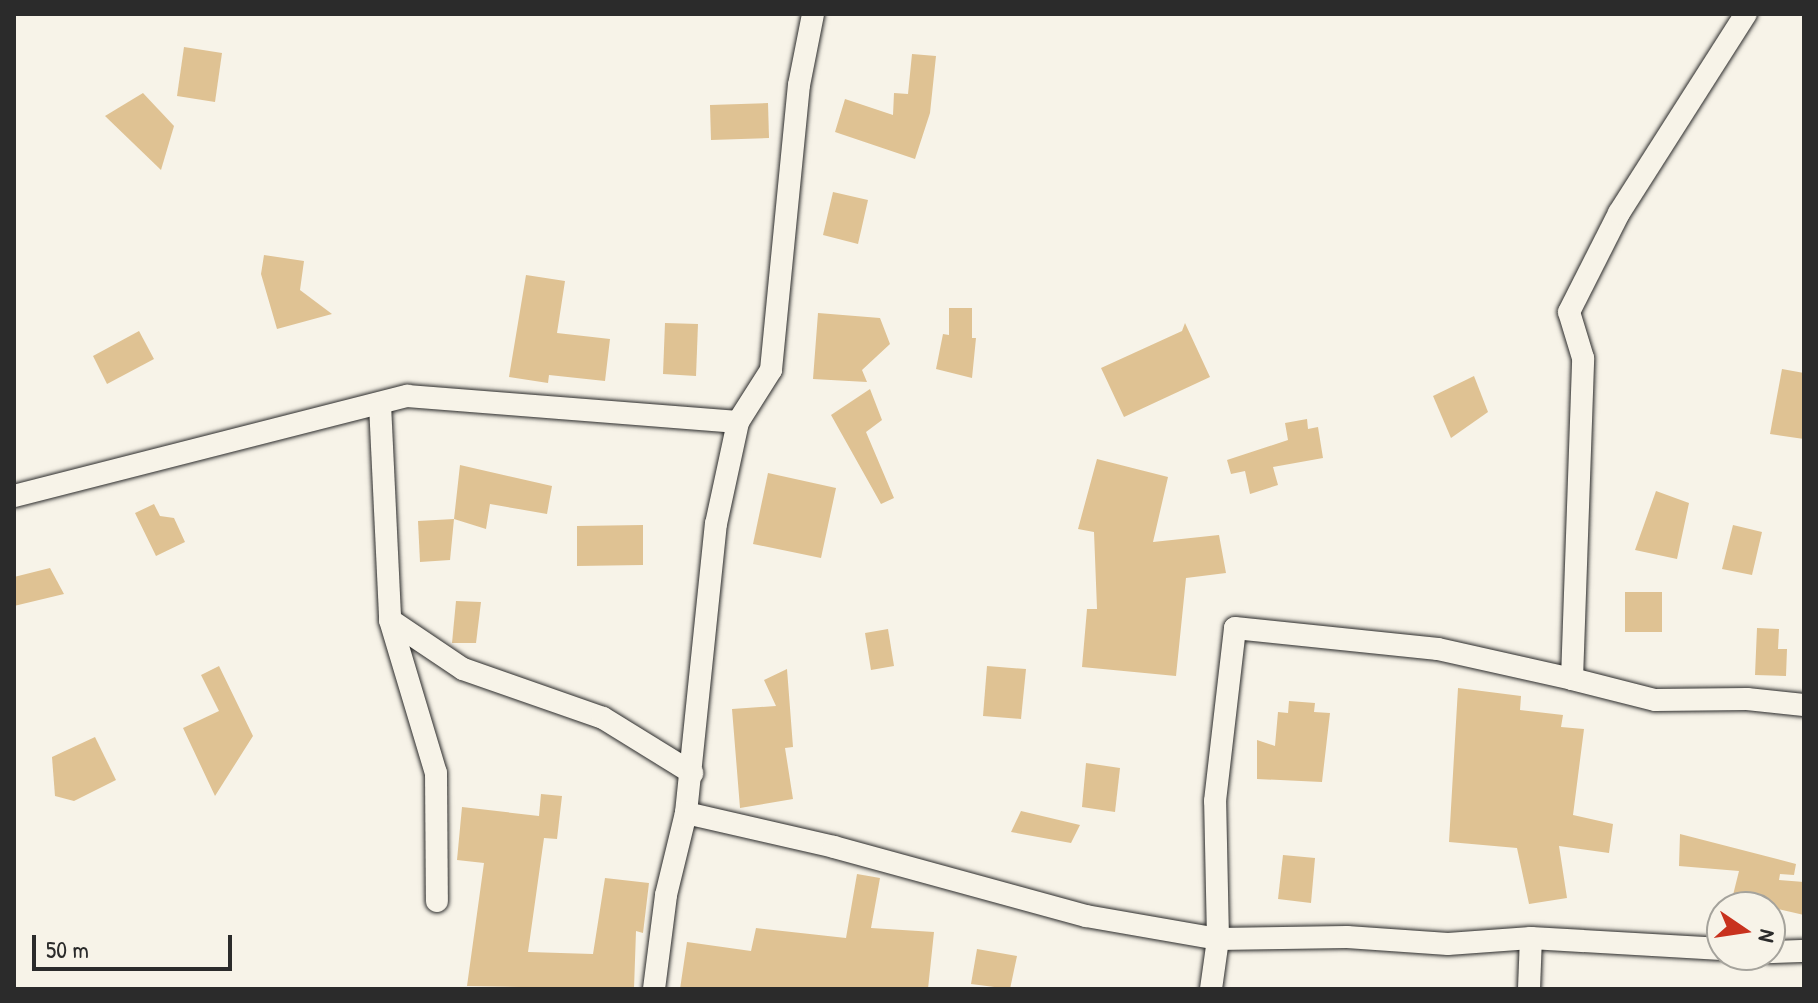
<!DOCTYPE html>
<html>
<head>
<meta charset="utf-8">
<style>
	body { margin:0 }
	#map { position:relative; width:1818px; height:1003px; overflow:hidden; background:#f7f3e8; font-family:"Patrick Hand",sans-serif }
	div>[style] { position:absolute }
	[style*='--x'] { left:calc(var(--x)*1px); top:calc(var(--y)*1px); width:calc(var(--w)*1px); rotate:calc(var(--a)*1deg) }
	.building>* { inset:0; background:#dfc293 }
	.roads { filter:drop-shadow(0 0 2px #2b2b2b) drop-shadow(0 0 2px #2b2b2b) }
	.street>* { height:22px; margin:-11px; padding:0 11px; transform-origin:11px; border-radius:11px; background:#f7f3e8 }
	span { translate:-50% -50%; white-space:nowrap; text-align:center; line-height:1.15; -webkit-text-stroke:8px #f7f3e8; paint-order:stroke }
	.frame { position:absolute; inset:0; border:16px solid #2b2b2b; pointer-events:none }
	.north { position:absolute; left:1706px; top:891px; width:80px; height:80px; box-sizing:border-box; background:#f7f3e8; border:2px solid #a5a39c; border-radius:50%; rotate:103deg; font-size:22px; font-weight:700; line-height:32px; text-align:center; color:#2b2b2b }
	.north::after { content:''; display:block; margin:auto; width:28px; height:36px; background:#c8321e; clip-path:polygon(50% 0,100% 100%,50% 72%,0 100%) }
	.scale { position:absolute; left:32px; top:935px; width:200px; height:36px; box-sizing:border-box; border:4px solid #2b2b2b; border-top:0; padding-left:10px; font-size:24px; line-height:28px; white-space:nowrap; color:#2b2b2b; -webkit-text-stroke:6px #f7f3e8; paint-order:stroke }
</style>
</head>
<body>
<div id="map">
	<div class="building">
		<i style="clip-path:polygon(184px 47px,222px 53px,215px 102px,177px 96px)"></i>
		<i style="clip-path:polygon(912px 54px,936px 56px,930px 113px,915px 159px,835px 132px,845px 99px,893px 115px,894px 93px,908px 94px)"></i>
		<i style="clip-path:polygon(143px 93px,174px 126px,161px 170px,105px 116px)"></i>
		<i style="clip-path:polygon(768px 103px,769px 138px,711px 140px,710px 105px)"></i>
		<i style="clip-path:polygon(833px 192px,868px 200px,858px 244px,823px 235px)"></i>
		<i style="clip-path:polygon(264px 255px,304px 261px,300px 290px,332px 314px,277px 329px,261px 274px)"></i>
		<i style="clip-path:polygon(526px 275px,565px 281px,557px 333px,610px 339px,605px 381px,549px 375px,548px 383px,509px 377px)"></i>
		<i style="clip-path:polygon(949px 308px,972px 308px,972px 338px,976px 338px,972px 378px,936px 369px,943px 334px,949px 335px)"></i>
		<i style="clip-path:polygon(818px 313px,880px 318px,890px 344px,862px 370px,867px 382px,813px 379px)"></i>
		<i style="clip-path:polygon(665px 323px,698px 324px,696px 376px,663px 374px)"></i>
		<i style="clip-path:polygon(1185px 323px,1210px 377px,1124px 417px,1101px 368px,1182px 331px)"></i>
		<i style="clip-path:polygon(139px 331px,154px 359px,107px 384px,93px 356px)"></i>
		<i style="clip-path:polygon(1782px 369px,1804px 373px,1804px 439px,1770px 434px)"></i>
		<i style="clip-path:polygon(1474px 376px,1488px 412px,1451px 438px,1433px 396px)"></i>
		<i style="clip-path:polygon(870px 389px,882px 420px,866px 432px,894px 498px,881px 504px,831px 415px)"></i>
		<i style="clip-path:polygon(1307px 419px,1308px 429px,1318px 427px,1323px 458px,1273px 467px,1278px 485px,1250px 494px,1245px 471px,1231px 474px,1227px 460px,1288px 440px,1285px 423px)"></i>
		<i style="clip-path:polygon(1097px 459px,1168px 477px,1153px 542px,1219px 535px,1226px 573px,1186px 578px,1176px 676px,1082px 667px,1087px 609px,1097px 609px,1094px 532px,1078px 529px)"></i>
		<i style="clip-path:polygon(460px 465px,552px 486px,547px 514px,490px 504px,486px 529px,454px 519px)"></i>
		<i style="clip-path:polygon(768px 473px,836px 488px,821px 558px,753px 544px)"></i>
		<i style="clip-path:polygon(1656px 491px,1689px 503px,1677px 559px,1635px 550px)"></i>
		<i style="clip-path:polygon(154px 504px,160px 516px,174px 518px,185px 542px,156px 556px,135px 513px)"></i>
		<i style="clip-path:polygon(454px 519px,450px 560px,420px 562px,418px 521px)"></i>
		<i style="clip-path:polygon(643px 525px,643px 565px,577px 566px,577px 526px)"></i>
		<i style="clip-path:polygon(1733px 525px,1762px 532px,1752px 575px,1722px 569px)"></i>
		<i style="clip-path:polygon(50px 568px,64px 594px,14px 606px,14px 577px)"></i>
		<i style="clip-path:polygon(1625px 592px,1662px 592px,1662px 632px,1625px 632px)"></i>
		<i style="clip-path:polygon(456px 601px,481px 602px,476px 643px,452px 643px)"></i>
		<i style="clip-path:polygon(1757px 628px,1779px 629px,1778px 649px,1787px 649px,1786px 676px,1755px 675px)"></i>
		<i style="clip-path:polygon(888px 629px,894px 666px,871px 670px,865px 633px)"></i>
		<i style="clip-path:polygon(219px 666px,253px 736px,215px 796px,183px 728px,219px 711px,201px 675px)"></i>
		<i style="clip-path:polygon(987px 666px,1026px 669px,1021px 719px,983px 716px)"></i>
		<i style="clip-path:polygon(787px 669px,793px 747px,785px 748px,793px 799px,740px 808px,732px 709px,776px 706px,764px 680px)"></i>
		<i style="clip-path:polygon(1458px 688px,1521px 696px,1520px 710px,1563px 715px,1561px 727px,1584px 729px,1573px 815px,1613px 824px,1609px 853px,1559px 846px,1567px 898px,1529px 904px,1517px 848px,1449px 842px)"></i>
		<i style="clip-path:polygon(1289px 701px,1315px 703px,1314px 712px,1330px 713px,1322px 782px,1257px 779px,1257px 740px,1275px 746px,1278px 712px,1288px 713px)"></i>
		<i style="clip-path:polygon(95px 737px,116px 780px,74px 801px,55px 796px,52px 757px)"></i>
		<i style="clip-path:polygon(1086px 763px,1120px 768px,1115px 812px,1082px 807px)"></i>
		<i style="clip-path:polygon(541px 794px,562px 796px,557px 839px,544px 838px,528px 952px,593px 954px,605px 878px,649px 883px,643px 933px,636px 931px,634px 989px,467px 986px,484px 863px,457px 860px,462px 807px,539px 816px)"></i>
		<i style="clip-path:polygon(1021px 811px,1080px 825px,1071px 843px,1011px 832px)"></i>
		<i style="clip-path:polygon(1680px 834px,1796px 864px,1794px 875px,1780px 874px,1779px 880px,1804px 882px,1804px 915px,1770px 907px,1730px 907px,1739px 871px,1679px 866px)"></i>
		<i style="clip-path:polygon(1283px 855px,1315px 858px,1311px 903px,1278px 899px)"></i>
		<i style="clip-path:polygon(857px 874px,880px 878px,871px 928px,934px 932px,928px 989px,680px 989px,687px 942px,751px 951px,756px 928px,846px 938px)"></i>
		<i style="clip-path:polygon(977px 949px,1017px 956px,1010px 989px,971px 984px)"></i>
	</div>
	<div class="roads">
		<div class="street">
			<i style="--x:380;--y:404;--w:216;--a:87.3"></i>
			<i style="--x:390;--y:620;--w:88;--a:33.9"></i>
			<i style="--x:463;--y:669;--w:148;--a:19.3"></i>
			<i style="--x:603;--y:718;--w:105;--a:31.7"></i>
			<i style="--x:14;--y:496;--w:406;--a:-14.3"></i>
			<i style="--x:407;--y:396;--w:332;--a:4.5"></i>
			<i style="--x:738;--y:422;--w:62;--a:-57.6"></i>
			<i style="--x:771;--y:370;--w:286;--a:-84.4"></i>
			<i style="--x:799;--y:85;--w:72;--a:-78.8"></i>
			<i style="--x:390;--y:620;--w:160;--a:73.3"></i>
			<i style="--x:436;--y:773;--w:128;--a:89.6"></i>
			<i style="--x:1572;--y:679;--w:86;--a:14.2"></i>
			<i style="--x:1655;--y:700;--w:92;--a:-0.6"></i>
			<i style="--x:1747;--y:699;--w:57;--a:6"></i>
			<i style="--x:686;--y:813;--w:291;--a:-84.1"></i>
			<i style="--x:716;--y:524;--w:104;--a:-77.8"></i>
			<i style="--x:1770;--y:952;--w:34;--a:-2"></i>
			<i style="--x:654;--y:989;--w:95;--a:-82.7"></i>
			<i style="--x:666;--y:895;--w:84;--a:-76.3"></i>
			<i style="--x:686;--y:813;--w:152;--a:12.9"></i>
			<i style="--x:834;--y:847;--w:261;--a:15.3"></i>
			<i style="--x:1086;--y:916;--w:134;--a:9.9"></i>
			<i style="--x:1218;--y:939;--w:129;--a:-0.9"></i>
			<i style="--x:1347;--y:937;--w:101;--a:4"></i>
			<i style="--x:1448;--y:944;--w:83;--a:-4.1"></i>
			<i style="--x:1531;--y:938;--w:191;--a:3.3"></i>
			<i style="--x:1211;--y:989;--w:50;--a:-82"></i>
			<i style="--x:1218;--y:939;--w:138;--a:-91.2"></i>
			<i style="--x:1215;--y:801;--w:174;--a:-83.4"></i>
			<i style="--x:1235;--y:628;--w:204;--a:5.9"></i>
			<i style="--x:1438;--y:649;--w:137;--a:12.6"></i>
			<i style="--x:1572;--y:679;--w:321;--a:-88"></i>
			<i style="--x:1583;--y:358;--w:48;--a:-106.9"></i>
			<i style="--x:1569;--y:312;--w:111;--a:-63.2"></i>
			<i style="--x:1619;--y:213;--w:236;--a:-57.5"></i>
			<i style="--x:1529;--y:989;--w:51;--a:-87.8"></i>
		</div>
	</div>
	<div class="frame"></div>
	<div class="north">N</div>
	<div class="scale">50 m</div>
</div>
</body>
</html>
